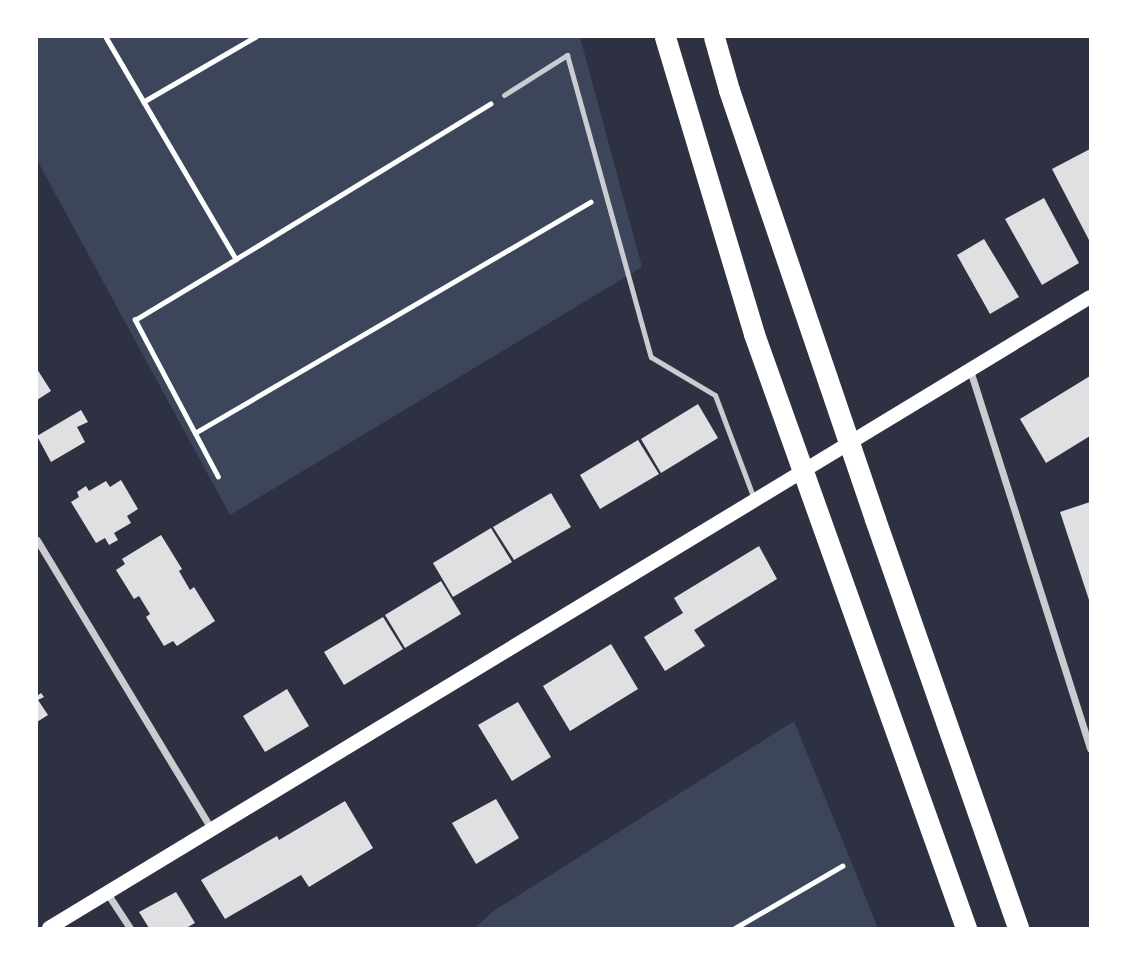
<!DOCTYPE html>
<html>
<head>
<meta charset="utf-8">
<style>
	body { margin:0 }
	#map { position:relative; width:1127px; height:965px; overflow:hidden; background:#2d3142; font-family:Ubuntu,sans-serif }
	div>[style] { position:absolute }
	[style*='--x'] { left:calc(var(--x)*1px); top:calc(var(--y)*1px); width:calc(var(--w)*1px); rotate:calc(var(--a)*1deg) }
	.green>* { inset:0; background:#3c4559 }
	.building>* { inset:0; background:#e0e0e3 }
	.path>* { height:4.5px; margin:-2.25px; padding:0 2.25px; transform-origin:2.25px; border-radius:2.25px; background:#fff }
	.service>* { height:5px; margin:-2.5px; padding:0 2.5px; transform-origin:2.5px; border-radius:2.5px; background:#caccd0 }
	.minor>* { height:7px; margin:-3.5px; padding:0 3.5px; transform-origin:3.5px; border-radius:3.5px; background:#caccd0 }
	.secondary>* { height:14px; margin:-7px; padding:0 7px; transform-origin:7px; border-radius:7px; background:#fff }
	.motorway>* { height:21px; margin:-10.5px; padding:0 10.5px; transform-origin:10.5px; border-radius:10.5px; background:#fff }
	span { translate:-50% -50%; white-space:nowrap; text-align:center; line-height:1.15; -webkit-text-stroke:7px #fff; paint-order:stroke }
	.frame { position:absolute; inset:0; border:38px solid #fff; pointer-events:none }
</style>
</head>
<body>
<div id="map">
	<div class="green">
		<i style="clip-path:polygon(37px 37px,580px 37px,642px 267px,230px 515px,37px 160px)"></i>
		<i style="clip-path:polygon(794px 721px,878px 928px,475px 928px,492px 912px)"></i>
	</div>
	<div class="building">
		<i style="clip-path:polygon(1090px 149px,1090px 242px,1052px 169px)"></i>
		<i style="clip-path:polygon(1044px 198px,1079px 263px,1042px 285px,1005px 219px)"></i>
		<i style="clip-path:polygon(984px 239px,1019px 297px,990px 314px,957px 255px)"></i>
		<i style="clip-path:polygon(37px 369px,51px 391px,37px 400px)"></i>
		<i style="clip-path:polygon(1090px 376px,1090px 436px,1046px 463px,1020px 419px)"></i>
		<i style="clip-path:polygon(698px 404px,718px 438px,661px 473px,641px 439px)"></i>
		<i style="clip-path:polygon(81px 410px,88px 422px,77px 427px,85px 442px,51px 462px,37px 436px)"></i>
		<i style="clip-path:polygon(638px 440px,659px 474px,600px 509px,580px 475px)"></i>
		<i style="clip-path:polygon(121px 480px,138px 509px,127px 516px,131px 523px,114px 533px,118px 540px,109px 545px,105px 538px,96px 543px,71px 502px,79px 497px,77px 492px,86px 486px,89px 491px,106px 481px,110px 487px)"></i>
		<i style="clip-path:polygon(551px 493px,571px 527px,514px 560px,493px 527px)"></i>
		<i style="clip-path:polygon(1090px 502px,1090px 603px,1060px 512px)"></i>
		<i style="clip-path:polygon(491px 528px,512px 562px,453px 597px,433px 563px)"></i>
		<i style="clip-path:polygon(161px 535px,182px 569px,179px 571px,190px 590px,194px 587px,215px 621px,177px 646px,173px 641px,164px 646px,146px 617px,150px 614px,139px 596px,134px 599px,116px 570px,125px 564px,122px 559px)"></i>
		<i style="clip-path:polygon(759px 546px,777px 579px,694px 630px,705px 646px,665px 671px,644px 637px,683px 613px,674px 598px)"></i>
		<i style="clip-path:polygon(441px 581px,461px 614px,405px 648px,385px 615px)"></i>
		<i style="clip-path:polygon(383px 617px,403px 649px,344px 685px,324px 652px)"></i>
		<i style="clip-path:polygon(611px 644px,638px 689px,570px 731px,543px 686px)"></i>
		<i style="clip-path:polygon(287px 689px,309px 726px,265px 752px,243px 716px)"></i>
		<i style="clip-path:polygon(41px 693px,44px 697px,38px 700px,48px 715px,37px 722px,37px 696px)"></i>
		<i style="clip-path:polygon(518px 702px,551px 757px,512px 781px,478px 725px)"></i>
		<i style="clip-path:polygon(496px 799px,519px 838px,476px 864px,452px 823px)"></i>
		<i style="clip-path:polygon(345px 801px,373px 848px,309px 887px,301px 875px,225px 919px,201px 880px,277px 836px,279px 840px)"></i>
		<i style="clip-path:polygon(176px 892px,195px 923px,186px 928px,149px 928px,139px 912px)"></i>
	</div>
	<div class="path">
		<i style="--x:106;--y:37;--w:75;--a:59.7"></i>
		<i style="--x:256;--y:37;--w:129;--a:149.9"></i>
		<i style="--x:144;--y:102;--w:182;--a:59.6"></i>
		<i style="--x:236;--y:259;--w:298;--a:-31.4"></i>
		<i style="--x:195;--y:433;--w:458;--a:-30.3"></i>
		<i style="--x:218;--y:477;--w:178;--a:-117.9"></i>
		<i style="--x:135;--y:320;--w:118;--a:-31.1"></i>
		<i style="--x:735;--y:928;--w:124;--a:-30.1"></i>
	</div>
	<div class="service">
		<i style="--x:504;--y:95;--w:75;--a:-32.4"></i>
		<i style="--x:567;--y:55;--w:313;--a:74.5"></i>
		<i style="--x:651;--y:357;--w:74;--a:30.7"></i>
		<i style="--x:715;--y:395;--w:111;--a:69.4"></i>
	</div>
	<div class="minor">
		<i style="--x:970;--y:370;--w:397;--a:72.4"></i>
		<i style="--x:37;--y:540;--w:337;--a:58.9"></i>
		<i style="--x:107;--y:893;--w:42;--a:56.7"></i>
	</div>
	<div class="secondary">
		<i style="--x:49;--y:928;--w:1217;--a:-31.22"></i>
	</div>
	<div class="motorway">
		<i style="--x:665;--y:37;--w:310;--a:73.3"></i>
		<i style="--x:754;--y:334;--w:631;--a:70.36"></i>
		<i style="--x:714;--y:37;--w:55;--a:74.2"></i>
		<i style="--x:729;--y:90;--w:453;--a:71.2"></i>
		<i style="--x:875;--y:519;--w:433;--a:70.7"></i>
	</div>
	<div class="frame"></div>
</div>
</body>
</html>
